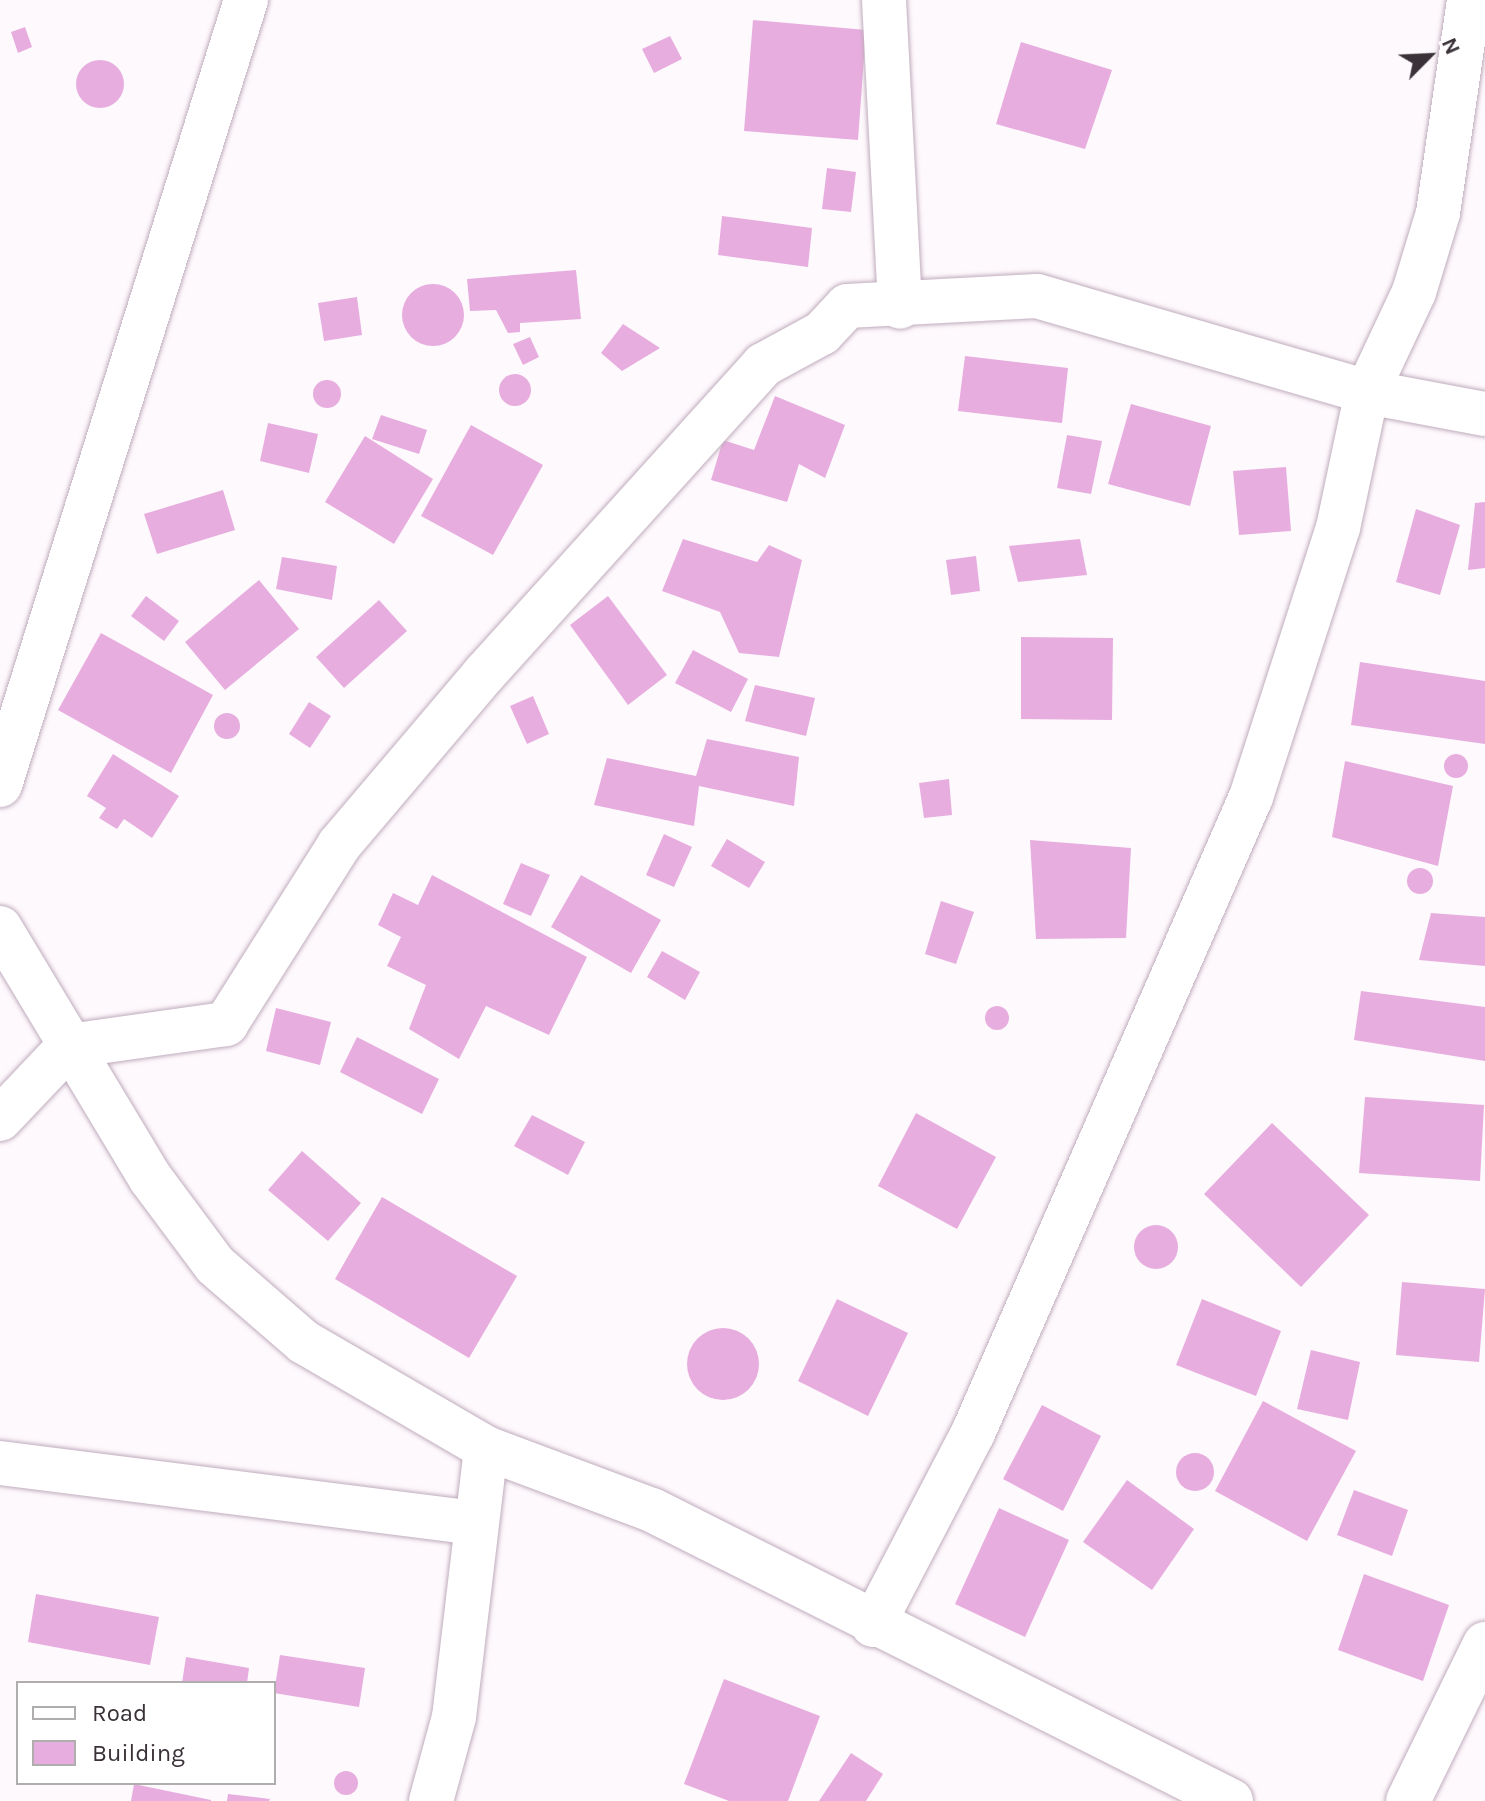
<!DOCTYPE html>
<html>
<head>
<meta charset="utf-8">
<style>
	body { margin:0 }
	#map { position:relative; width:1485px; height:1801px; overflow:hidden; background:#fef9fd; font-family:Karla,sans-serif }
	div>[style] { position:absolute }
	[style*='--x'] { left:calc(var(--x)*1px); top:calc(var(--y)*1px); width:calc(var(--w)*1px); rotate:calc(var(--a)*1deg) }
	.building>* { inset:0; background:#e8addf }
	.round { border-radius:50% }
	.roads { filter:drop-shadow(0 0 2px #c0acbd) drop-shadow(0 0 2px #c0acbd) }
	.street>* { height:44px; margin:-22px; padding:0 22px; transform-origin:22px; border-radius:22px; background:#fff }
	span { translate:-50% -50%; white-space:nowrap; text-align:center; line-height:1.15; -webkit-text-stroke:7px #fff; paint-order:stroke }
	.legend { position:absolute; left:16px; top:1681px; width:260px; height:104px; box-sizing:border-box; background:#fff; border:2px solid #b0adaf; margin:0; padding:10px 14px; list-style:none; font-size:24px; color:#3a3238 }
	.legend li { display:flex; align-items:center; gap:16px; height:40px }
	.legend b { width:40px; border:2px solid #b0adaf }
	.north { position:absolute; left:1389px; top:16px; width:80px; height:80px; -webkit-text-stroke:6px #fff; paint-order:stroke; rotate:66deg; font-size:22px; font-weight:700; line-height:32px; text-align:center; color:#3a3238 }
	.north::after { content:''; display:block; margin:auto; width:28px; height:36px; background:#3a3238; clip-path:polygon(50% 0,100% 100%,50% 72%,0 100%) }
</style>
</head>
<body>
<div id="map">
	<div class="building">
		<i style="clip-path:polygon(753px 20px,866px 30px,858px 140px,744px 131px)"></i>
		<i style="clip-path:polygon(25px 27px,32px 47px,18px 53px,11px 32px)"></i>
		<i style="clip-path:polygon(670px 36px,682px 59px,654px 73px,642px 49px)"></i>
		<i style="clip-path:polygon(1021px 42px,1112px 70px,1085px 149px,996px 124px)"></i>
		<i class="round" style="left:76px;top:60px;width:48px;height:48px"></i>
		<i style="clip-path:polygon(827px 168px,856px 172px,851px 212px,822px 209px)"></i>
		<i style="clip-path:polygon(722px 216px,812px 228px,808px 267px,718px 255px)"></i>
		<i style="clip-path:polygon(576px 270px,581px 319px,520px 323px,520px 332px,508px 333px,496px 310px,470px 311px,467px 279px)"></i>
		<i class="round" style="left:402px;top:284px;width:62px;height:62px"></i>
		<i style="clip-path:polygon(357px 297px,362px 335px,324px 341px,318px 303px)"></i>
		<i style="clip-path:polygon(623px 324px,660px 348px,622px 371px,601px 353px)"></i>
		<i style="clip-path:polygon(530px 337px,539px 357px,523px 365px,513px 344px)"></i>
		<i style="clip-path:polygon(965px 356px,1068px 368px,1062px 423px,958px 411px)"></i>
		<i class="round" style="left:499px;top:374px;width:32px;height:32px"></i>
		<i class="round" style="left:313px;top:380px;width:28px;height:28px"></i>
		<i style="clip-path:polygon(775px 396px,845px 425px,825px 478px,799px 464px,787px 502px,711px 480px,723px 440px,754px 450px)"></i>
		<i style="clip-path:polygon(1131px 404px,1211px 426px,1190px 506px,1108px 484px)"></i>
		<i style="clip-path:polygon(381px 415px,427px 430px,419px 454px,372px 439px)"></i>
		<i style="clip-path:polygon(268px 423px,318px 434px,309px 473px,260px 461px)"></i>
		<i style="clip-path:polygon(471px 425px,543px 465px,493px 555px,421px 516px)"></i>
		<i style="clip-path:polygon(1067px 435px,1102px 441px,1091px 494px,1057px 488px)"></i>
		<i style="clip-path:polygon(365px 436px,433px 479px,394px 544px,325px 502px)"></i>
		<i style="clip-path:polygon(1286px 467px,1291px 531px,1239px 535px,1233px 471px)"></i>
		<i style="clip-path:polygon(223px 490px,235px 530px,157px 554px,144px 514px)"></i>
		<i style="clip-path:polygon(1485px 502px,1485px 568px,1468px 570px,1475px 503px)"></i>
		<i style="clip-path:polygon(1416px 509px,1460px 525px,1440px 595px,1396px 582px)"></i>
		<i style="clip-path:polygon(683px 539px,757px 562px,769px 545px,802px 560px,779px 657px,739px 653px,720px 612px,662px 591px)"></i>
		<i style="clip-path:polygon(1080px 539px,1087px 575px,1018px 582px,1009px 546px)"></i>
		<i style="clip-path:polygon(976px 556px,980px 591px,951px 595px,946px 560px)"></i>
		<i style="clip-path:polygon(282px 557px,337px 566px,332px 600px,276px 589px)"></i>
		<i style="clip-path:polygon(259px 580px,299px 629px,225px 690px,185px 642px)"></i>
		<i style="clip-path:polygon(146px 596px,179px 621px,164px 641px,131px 616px)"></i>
		<i style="clip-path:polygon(608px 596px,667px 675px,628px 705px,570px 625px)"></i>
		<i style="clip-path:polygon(379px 600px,407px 631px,344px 688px,316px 657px)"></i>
		<i style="clip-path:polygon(101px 633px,213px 695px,171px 773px,58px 710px)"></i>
		<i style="clip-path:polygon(1021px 637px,1113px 638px,1112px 720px,1021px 719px)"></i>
		<i style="clip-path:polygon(693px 650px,748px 679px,731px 712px,675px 683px)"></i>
		<i style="clip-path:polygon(1360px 662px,1485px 681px,1485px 744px,1351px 725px)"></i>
		<i style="clip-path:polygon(755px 685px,815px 698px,806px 736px,745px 721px)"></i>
		<i style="clip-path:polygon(533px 696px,549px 734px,527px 744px,510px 706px)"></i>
		<i style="clip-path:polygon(309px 702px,331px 716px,310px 748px,289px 734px)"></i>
		<i class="round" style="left:214px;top:713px;width:26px;height:26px"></i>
		<i style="clip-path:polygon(707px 739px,799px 757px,794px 806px,699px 786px,694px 826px,594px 805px,607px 758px,696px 776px)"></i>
		<i class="round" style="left:1444px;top:754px;width:24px;height:24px"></i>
		<i style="clip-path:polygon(113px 754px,179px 796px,152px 838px,124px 819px,117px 829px,99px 818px,106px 808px,87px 796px)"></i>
		<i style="clip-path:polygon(1345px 761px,1453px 786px,1438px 866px,1332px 837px)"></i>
		<i style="clip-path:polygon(949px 779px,952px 815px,924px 818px,919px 783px)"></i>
		<i style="clip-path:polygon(664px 834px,692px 847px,674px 887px,646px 875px)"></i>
		<i style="clip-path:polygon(727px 839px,765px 862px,749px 888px,711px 866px)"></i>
		<i style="clip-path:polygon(1030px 840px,1131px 848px,1126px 938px,1036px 939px)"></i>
		<i style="clip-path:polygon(521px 863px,550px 875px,531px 916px,503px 904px)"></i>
		<i class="round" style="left:1407px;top:868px;width:26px;height:26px"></i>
		<i style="clip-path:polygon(432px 875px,587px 957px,549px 1035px,486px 1006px,459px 1059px,409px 1029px,426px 985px,387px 966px,401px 937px,378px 925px,393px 893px,418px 905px)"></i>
		<i style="clip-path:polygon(581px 875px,661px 920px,631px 973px,551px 927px)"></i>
		<i style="clip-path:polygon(941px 901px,974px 912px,956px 964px,925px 954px)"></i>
		<i style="clip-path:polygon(1431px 913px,1485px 917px,1485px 966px,1419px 960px)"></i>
		<i style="clip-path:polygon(662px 951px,700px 972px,685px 1000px,647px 977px)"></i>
		<i style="clip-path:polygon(1361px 991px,1485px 1007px,1485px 1061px,1354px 1040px)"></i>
		<i class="round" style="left:985px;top:1006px;width:24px;height:24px"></i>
		<i style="clip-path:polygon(276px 1008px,331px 1022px,320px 1065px,266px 1051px)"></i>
		<i style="clip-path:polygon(357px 1037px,439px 1079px,422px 1114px,340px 1072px)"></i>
		<i style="clip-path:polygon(1365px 1097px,1484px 1105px,1480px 1181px,1359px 1173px)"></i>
		<i style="clip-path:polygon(916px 1113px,996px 1157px,957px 1229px,878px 1186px)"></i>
		<i style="clip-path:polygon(532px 1115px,585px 1142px,568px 1175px,514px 1146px)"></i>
		<i style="clip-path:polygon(1272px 1123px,1369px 1215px,1301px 1287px,1204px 1194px)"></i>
		<i style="clip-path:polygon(302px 1151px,361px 1203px,328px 1241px,268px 1190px)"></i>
		<i style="clip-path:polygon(382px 1197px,517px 1276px,469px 1358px,335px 1279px)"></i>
		<i class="round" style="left:1134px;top:1225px;width:44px;height:44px"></i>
		<i style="clip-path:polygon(1402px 1282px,1485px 1289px,1479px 1362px,1396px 1355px)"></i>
		<i style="clip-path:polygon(837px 1299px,908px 1333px,868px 1416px,798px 1381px)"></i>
		<i style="clip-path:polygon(1202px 1299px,1281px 1331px,1256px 1396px,1176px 1365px)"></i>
		<i class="round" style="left:687px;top:1328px;width:72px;height:72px"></i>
		<i style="clip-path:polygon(1311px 1350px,1360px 1362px,1348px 1420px,1297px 1409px)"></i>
		<i style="clip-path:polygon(1263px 1401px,1356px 1451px,1307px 1541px,1215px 1491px)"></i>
		<i style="clip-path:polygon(1042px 1405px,1101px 1436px,1063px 1511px,1003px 1479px)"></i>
		<i class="round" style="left:1176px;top:1453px;width:38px;height:38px"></i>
		<i style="clip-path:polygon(1127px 1480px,1194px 1529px,1152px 1590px,1083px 1542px)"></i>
		<i style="clip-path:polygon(1354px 1490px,1408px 1510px,1392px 1556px,1337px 1535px)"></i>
		<i style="clip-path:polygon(999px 1508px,1069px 1540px,1025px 1637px,955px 1604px)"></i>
		<i style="clip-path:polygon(1364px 1574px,1449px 1605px,1423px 1681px,1338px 1650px)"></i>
		<i style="clip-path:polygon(36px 1594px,159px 1617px,150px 1665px,28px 1642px)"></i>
		<i style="clip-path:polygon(280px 1655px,365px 1668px,359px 1707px,274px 1693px)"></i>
		<i style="clip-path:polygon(186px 1657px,249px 1668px,247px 1683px,182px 1683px)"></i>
		<i style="clip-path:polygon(724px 1679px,820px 1716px,788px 1801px,729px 1801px,684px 1784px)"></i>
		<i style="clip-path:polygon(851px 1753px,883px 1774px,866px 1801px,819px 1801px)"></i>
		<i class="round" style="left:334px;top:1771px;width:24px;height:24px"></i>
		<i style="clip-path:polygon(134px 1784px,211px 1800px,211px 1801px,131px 1801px)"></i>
		<i style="clip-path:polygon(228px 1794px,270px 1799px,269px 1801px,227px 1801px)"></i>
	</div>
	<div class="roads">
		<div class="street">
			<i style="--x:884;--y:0;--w:307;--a:87"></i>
			<i style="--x:0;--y:785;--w:823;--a:-72.6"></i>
			<i style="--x:0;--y:928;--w:293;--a:59"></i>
			<i style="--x:151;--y:1179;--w:107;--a:53.3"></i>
			<i style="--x:215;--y:1265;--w:118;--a:40.9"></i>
			<i style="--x:304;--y:1342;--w:211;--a:30.2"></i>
			<i style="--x:486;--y:1448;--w:177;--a:20.5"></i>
			<i style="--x:652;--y:1510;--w:648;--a:26.68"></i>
			<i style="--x:0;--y:1119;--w:100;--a:-46.6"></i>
			<i style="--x:69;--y:1046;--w:159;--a:-8"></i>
			<i style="--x:226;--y:1024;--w:212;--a:-57.7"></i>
			<i style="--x:339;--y:845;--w:226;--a:-49.7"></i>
			<i style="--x:485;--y:673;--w:415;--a:-47.9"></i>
			<i style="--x:763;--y:365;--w:67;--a:-28.5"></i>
			<i style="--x:822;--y:333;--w:37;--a:-47"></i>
			<i style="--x:847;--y:306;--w:190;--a:-3"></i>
			<i style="--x:1037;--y:296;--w:344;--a:16.2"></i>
			<i style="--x:1367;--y:392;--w:120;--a:10.6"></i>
			<i style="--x:0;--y:1463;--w:479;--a:7.2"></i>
			<i style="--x:873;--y:1625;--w:216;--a:-62.5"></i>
			<i style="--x:973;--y:1433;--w:694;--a:-66.39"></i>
			<i style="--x:1251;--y:797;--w:283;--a:-72.1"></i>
			<i style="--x:1338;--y:528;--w:139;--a:-78"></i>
			<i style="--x:1367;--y:392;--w:110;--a:-64.8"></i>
			<i style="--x:1414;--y:292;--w:83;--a:-73.1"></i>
			<i style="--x:1438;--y:213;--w:215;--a:-81.7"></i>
			<i style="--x:431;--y:1801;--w:87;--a:-74.7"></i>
			<i style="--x:454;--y:1717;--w:271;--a:-83.2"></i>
			<i style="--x:1408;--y:1801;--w:175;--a:-63.9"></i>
		</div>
	</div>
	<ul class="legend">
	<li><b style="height:10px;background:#fff"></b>Road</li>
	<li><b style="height:22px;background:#e8addf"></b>Building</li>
	</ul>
	<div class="north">N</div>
</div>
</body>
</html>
